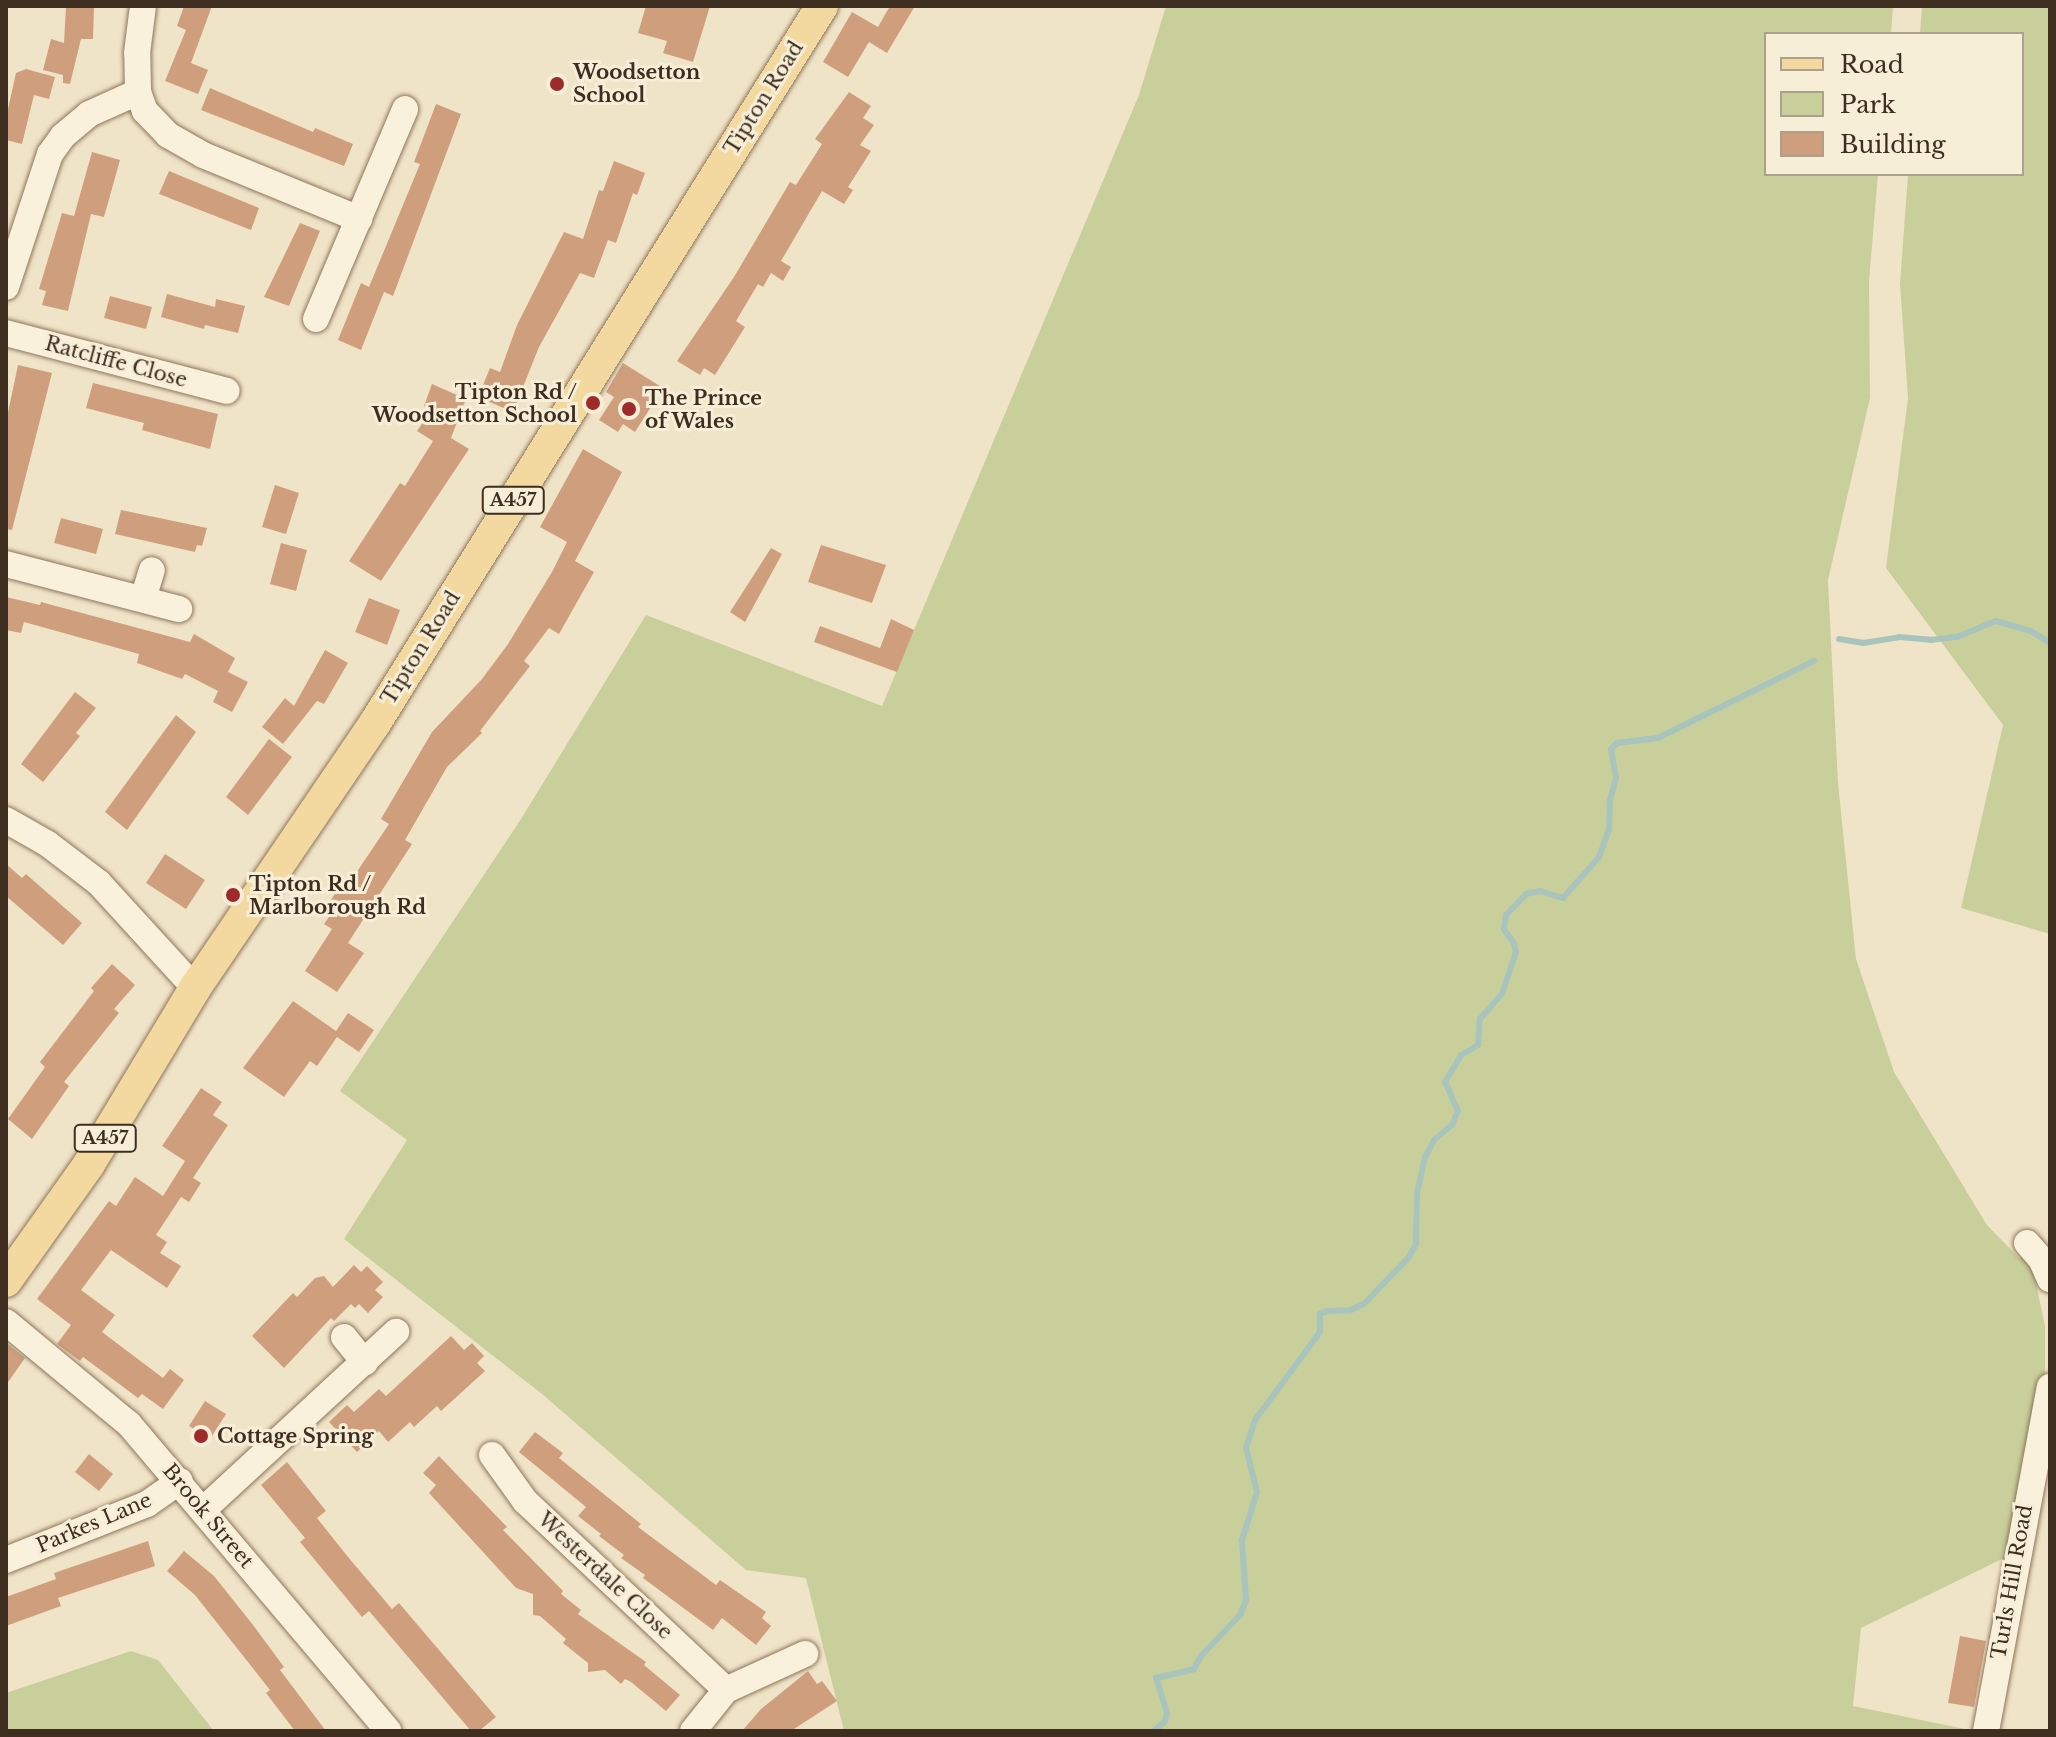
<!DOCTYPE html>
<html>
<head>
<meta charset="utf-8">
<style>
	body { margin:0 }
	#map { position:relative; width:2056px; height:1737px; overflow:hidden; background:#f0e4c8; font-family:"Libre Baskerville",serif }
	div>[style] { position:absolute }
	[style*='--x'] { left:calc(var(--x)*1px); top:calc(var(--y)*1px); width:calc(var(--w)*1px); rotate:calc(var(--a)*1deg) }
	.green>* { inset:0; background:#c9cf9b }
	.stream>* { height:6px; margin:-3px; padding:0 3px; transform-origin:3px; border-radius:3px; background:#a9c4bc }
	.building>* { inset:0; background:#cf9f7d }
	.roads { filter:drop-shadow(0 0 2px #8d765c) drop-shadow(0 0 2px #8d765c) }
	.minor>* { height:26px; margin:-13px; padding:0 13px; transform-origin:13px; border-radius:13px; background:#faf1dc }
	.major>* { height:32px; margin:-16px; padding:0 16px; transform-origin:16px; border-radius:16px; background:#f3d9a0 }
	.dots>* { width:22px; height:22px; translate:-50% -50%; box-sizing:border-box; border:4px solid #f7eed8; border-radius:50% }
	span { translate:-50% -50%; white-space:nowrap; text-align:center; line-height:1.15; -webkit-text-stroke:6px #f7eed8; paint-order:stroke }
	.shield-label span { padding:2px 6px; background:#f7eed8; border:2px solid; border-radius:6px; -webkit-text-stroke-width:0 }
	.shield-label { font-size:18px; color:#3d2e20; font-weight:700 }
	.poi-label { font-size:20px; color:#3d2e20; font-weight:700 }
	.left { translate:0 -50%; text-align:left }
	.right { translate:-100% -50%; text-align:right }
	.street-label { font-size:20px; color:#3d2e20 }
	.frame { position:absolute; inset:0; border:8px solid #3d2e20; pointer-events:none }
	.legend { position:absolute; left:1764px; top:32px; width:260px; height:144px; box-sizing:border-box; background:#f7eed8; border:2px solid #ada18e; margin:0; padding:10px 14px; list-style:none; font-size:24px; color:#3d2e20 }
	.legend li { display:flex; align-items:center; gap:16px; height:40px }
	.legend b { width:40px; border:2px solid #ada18e }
</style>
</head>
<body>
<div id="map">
	<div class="green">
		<i style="clip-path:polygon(1166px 6px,1893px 6px,1891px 34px,1766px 34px,1766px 174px,1878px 174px,1869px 282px,1870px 398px,1828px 580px,1838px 783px,1856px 959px,1894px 1072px,1987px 1225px,2018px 1257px,2031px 1260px,2045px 1326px,2045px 1375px,2008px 1556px,1861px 1628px,1853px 1706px,1975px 1731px,844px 1731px,806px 1578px,746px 1570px,542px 1394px,344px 1239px,407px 1140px,340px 1091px,521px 819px,646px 615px,882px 706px,1139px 95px)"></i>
		<i style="clip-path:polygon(1922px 6px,2050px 6px,2050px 934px,1961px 908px,2003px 725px,1886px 568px,1908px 398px,1900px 284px,1908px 174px,2022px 174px,2022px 34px,1920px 34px)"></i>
		<i style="clip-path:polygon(131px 1651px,158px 1660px,214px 1731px,6px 1731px,6px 1693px)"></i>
	</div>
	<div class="stream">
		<i style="--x:1839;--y:639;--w:24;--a:9"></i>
		<i style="--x:1863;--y:643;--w:36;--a:-9"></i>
		<i style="--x:1899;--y:637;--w:32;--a:5"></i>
		<i style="--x:1931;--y:640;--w:26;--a:-7"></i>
		<i style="--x:1957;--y:637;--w:42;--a:-22.3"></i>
		<i style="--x:1996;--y:621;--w:36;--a:16"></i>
		<i style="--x:2031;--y:631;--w:22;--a:32"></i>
		<i style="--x:1154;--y:1731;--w:15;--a:-42"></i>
		<i style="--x:1165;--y:1721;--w:8;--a:-76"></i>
		<i style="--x:1167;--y:1713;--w:37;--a:-107"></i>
		<i style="--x:1156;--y:1678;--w:39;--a:-13"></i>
		<i style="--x:1194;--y:1669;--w:15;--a:-62"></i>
		<i style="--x:1201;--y:1656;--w:57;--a:-46.4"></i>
		<i style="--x:1240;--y:1615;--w:16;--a:-68"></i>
		<i style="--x:1246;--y:1600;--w:60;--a:-93.8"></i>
		<i style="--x:1242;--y:1540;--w:50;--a:-72.6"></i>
		<i style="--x:1257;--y:1492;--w:45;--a:-104"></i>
		<i style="--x:1246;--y:1448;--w:29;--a:-72"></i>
		<i style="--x:1255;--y:1420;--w:109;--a:-53.5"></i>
		<i style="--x:1320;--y:1332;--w:18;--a:-90"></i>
		<i style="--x:1320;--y:1314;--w:8;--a:-23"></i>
		<i style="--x:1327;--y:1311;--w:24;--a:-2"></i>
		<i style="--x:1351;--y:1310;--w:14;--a:-25"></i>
		<i style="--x:1364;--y:1304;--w:65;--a:-46.2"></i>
		<i style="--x:1409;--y:1257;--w:15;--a:-62"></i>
		<i style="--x:1416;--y:1244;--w:50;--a:-88.9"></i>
		<i style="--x:1417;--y:1194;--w:38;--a:-78"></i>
		<i style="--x:1425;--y:1157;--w:19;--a:-62"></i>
		<i style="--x:1434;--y:1140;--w:23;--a:-40"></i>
		<i style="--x:1452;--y:1125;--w:15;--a:-67"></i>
		<i style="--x:1458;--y:1111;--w:32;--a:-114"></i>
		<i style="--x:1445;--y:1082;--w:31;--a:-59"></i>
		<i style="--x:1461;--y:1055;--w:20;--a:-30"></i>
		<i style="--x:1478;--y:1045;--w:26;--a:-86"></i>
		<i style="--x:1480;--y:1019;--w:33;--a:-49"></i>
		<i style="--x:1502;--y:994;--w:44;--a:-71.6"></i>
		<i style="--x:1516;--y:952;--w:9;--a:-103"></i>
		<i style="--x:1514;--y:943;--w:17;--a:-126"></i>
		<i style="--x:1504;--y:929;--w:14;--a:-82"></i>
		<i style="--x:1506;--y:915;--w:29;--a:-46"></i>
		<i style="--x:1526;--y:894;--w:14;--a:-12"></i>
		<i style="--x:1540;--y:891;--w:24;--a:17"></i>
		<i style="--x:1563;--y:898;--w:55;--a:-48.7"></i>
		<i style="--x:1599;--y:857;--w:30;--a:-70"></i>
		<i style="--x:1609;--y:829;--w:29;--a:-88"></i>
		<i style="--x:1610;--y:800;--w:23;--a:-75"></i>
		<i style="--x:1616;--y:778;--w:29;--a:-100"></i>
		<i style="--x:1611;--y:749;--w:8;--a:-45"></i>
		<i style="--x:1617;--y:743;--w:41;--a:-7"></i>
		<i style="--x:1658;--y:738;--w:174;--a:-26.3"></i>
	</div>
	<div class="building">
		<i style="clip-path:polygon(66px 6px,94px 6px,93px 39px,81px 39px,70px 84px,63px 83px,63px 75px,43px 70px,51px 39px,64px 43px)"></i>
		<i style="clip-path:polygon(184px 6px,212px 6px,191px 63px,208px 70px,198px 94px,165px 81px,186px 30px,177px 26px)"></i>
		<i style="clip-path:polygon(646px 6px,710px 6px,693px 62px,663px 53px,667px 41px,638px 33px)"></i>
		<i style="clip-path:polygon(890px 6px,915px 6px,887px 53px,869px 42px,848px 77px,823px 62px,852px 12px,878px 27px)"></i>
		<i style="clip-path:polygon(26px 69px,55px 77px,49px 99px,34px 95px,22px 144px,6px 140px,6px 118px,16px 73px)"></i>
		<i style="clip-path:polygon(210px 88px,313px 132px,315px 128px,353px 144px,344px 166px,201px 110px)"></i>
		<i style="clip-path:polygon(849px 92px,871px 106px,863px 118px,874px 125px,860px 145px,871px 151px,848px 187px,853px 190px,844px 204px,822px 191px,781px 261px,791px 267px,783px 281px,771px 273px,763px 287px,758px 284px,736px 321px,745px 327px,715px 375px,704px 368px,700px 375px,677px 361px,734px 277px,790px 182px,796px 185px,822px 144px,815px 139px)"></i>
		<i style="clip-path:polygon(436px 104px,461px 114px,393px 296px,384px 292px,361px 350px,338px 340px,361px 283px,369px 287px,420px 164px,414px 162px)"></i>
		<i style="clip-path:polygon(92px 152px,120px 160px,104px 217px,91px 214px,68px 311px,42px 305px,46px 291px,39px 289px,62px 213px,74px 216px)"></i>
		<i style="clip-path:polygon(614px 161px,645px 173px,637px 195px,633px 193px,616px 243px,608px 240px,594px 278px,580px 273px,539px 347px,513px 412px,478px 397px,490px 368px,500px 372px,517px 325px,564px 232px,583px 239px,599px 190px,603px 191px)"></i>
		<i style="clip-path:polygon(169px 171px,259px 208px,251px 230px,159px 194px)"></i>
		<i style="clip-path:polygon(300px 223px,320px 231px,289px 306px,264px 297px)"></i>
		<i style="clip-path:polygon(167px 294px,215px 307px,216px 299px,245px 306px,238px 333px,205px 325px,204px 329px,161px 317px)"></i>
		<i style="clip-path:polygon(110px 296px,152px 307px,146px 329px,104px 318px)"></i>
		<i style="clip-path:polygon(623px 363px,663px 388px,635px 432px,623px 424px,618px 432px,599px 420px,614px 397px,606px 392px)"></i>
		<i style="clip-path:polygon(18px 365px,52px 373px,12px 530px,6px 529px,6px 422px)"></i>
		<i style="clip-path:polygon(93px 383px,218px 414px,210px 449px,142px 430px,144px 423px,86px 408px)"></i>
		<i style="clip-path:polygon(432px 384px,466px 399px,451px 438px,469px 449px,381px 581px,349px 561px,400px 483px,405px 486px,433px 441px,417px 431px,432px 409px,424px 406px)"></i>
		<i style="clip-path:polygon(583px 449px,622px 472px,575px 561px,594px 572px,559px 634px,549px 628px,524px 661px,530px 666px,480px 731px,482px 733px,447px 767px,405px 840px,412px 844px,348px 943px,364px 953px,337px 992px,305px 971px,332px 929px,324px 924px,331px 914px,324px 910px,339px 888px,344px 891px,389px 824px,381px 819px,432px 732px,482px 679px,508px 644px,552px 572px,567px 542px,540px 527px)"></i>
		<i style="clip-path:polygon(275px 485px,299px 493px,286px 534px,262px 527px)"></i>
		<i style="clip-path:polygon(121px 510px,207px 528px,202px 546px,197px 545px,195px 552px,115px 534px)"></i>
		<i style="clip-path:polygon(61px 518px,103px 529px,96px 554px,54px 543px)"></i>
		<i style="clip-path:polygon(281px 543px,307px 550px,296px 591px,270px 584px)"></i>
		<i style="clip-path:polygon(821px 545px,886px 565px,872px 603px,808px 582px)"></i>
		<i style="clip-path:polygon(771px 548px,782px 554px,745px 622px,730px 612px)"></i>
		<i style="clip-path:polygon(6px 597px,40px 605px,41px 602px,190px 642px,194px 634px,235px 658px,228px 672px,248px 682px,232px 712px,213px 702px,218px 691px,185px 674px,182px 679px,137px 663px,139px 654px,24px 622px,21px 633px,6px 630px)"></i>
		<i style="clip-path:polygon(369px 598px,400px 610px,387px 645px,355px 632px)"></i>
		<i style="clip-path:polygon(891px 619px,914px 630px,897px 672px,814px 642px,820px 626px,880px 648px)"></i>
		<i style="clip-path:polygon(325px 650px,348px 663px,324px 704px,317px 701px,283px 744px,262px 727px,285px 698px,294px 706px)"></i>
		<i style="clip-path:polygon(75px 692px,96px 708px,76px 733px,80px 736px,43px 782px,21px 764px)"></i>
		<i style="clip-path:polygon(176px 715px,196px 732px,127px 830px,105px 812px)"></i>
		<i style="clip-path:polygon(269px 739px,292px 757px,248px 815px,226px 797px)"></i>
		<i style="clip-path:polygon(165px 854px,205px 880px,186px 909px,146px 883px)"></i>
		<i style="clip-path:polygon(6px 864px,22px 878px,26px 874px,82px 923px,63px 945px,6px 896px)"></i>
		<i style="clip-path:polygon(112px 964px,135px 985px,114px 1009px,119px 1013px,64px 1082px,69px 1086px,32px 1139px,8px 1119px,45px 1067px,40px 1062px,94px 991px,91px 988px)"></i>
		<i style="clip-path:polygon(293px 1001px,336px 1031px,348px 1013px,374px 1030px,359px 1052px,337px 1037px,317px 1066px,310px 1061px,284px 1097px,243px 1068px)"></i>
		<i style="clip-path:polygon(201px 1088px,222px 1102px,213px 1115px,228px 1125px,193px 1178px,201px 1183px,189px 1202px,181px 1197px,156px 1235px,167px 1242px,160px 1253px,181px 1266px,167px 1288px,111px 1250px,81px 1290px,115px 1315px,102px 1332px,163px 1378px,170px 1369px,184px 1380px,163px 1409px,142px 1394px,138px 1398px,83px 1357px,80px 1361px,57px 1344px,71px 1325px,37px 1299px,109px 1201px,116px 1206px,135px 1177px,163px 1196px,185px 1161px,162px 1146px)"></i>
		<i style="clip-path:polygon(354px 1265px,361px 1272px,367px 1266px,383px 1282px,375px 1290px,383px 1297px,368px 1313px,359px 1304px,355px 1308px,351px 1304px,334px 1321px,331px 1318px,284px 1368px,252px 1336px,293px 1293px,297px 1297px,315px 1278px,324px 1276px,333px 1287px)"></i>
		<i style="clip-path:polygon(451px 1336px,464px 1350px,472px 1343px,484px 1356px,477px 1363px,485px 1371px,441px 1411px,437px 1406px,414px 1427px,410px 1422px,388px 1442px,379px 1431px,357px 1452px,329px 1422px,347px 1405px,354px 1412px,379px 1389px,386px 1396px)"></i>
		<i style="clip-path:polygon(6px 1343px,25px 1358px,6px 1385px)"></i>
		<i style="clip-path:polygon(205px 1401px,226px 1414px,210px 1439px,189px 1426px)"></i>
		<i style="clip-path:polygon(535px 1432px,563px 1453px,559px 1458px,641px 1524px,638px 1527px,716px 1585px,720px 1580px,766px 1612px,762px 1618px,771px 1626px,756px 1645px,722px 1618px,713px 1630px,643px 1578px,645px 1575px,621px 1558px,624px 1555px,599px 1536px,601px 1534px,578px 1516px,586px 1507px,519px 1452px)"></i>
		<i style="clip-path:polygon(89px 1454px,113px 1474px,99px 1491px,75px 1472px)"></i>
		<i style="clip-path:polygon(439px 1456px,507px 1527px,503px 1530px,563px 1591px,561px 1594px,581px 1610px,578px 1614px,646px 1662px,644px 1665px,680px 1695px,666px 1711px,631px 1682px,625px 1679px,621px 1684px,605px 1670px,588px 1672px,588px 1663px,563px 1643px,566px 1639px,540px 1616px,533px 1615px,533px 1594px,516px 1588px,429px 1493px,436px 1485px,423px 1473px)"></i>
		<i style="clip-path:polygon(287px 1462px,326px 1511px,317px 1518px,348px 1557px,392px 1609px,399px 1603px,496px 1717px,479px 1731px,471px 1731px,369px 1611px,362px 1617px,300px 1542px,305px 1538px,261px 1485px)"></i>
		<i style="clip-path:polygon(148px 1541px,155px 1566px,58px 1598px,61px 1606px,6px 1626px,6px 1597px,56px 1579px,54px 1573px)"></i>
		<i style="clip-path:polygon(184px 1551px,214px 1576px,253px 1625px,284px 1667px,280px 1670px,326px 1731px,295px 1731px,266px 1693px,270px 1690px,195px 1595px,167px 1571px)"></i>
		<i style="clip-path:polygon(1960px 1636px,1986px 1641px,1974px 1707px,1948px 1703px)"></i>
		<i style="clip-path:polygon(808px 1671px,817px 1684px,822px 1681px,837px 1701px,791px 1731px,742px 1731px,761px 1709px)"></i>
	</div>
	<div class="roads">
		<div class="minor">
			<i style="--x:138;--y:92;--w:39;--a:-91"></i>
			<i style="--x:137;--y:53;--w:47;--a:-82.7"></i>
			<i style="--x:6;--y:287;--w:140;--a:-71.7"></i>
			<i style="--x:50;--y:154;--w:22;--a:-54"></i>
			<i style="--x:63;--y:136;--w:34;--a:-40"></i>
			<i style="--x:89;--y:114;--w:54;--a:-24.2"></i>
			<i style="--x:138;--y:92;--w:20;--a:70"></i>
			<i style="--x:145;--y:111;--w:33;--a:46"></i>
			<i style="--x:168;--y:135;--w:40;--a:29.7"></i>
			<i style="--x:203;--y:155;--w:169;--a:22.3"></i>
			<i style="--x:316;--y:319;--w:228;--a:-67"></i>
			<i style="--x:6;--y:333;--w:228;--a:14.7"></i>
			<i style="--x:6;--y:564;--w:179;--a:14.6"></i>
			<i style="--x:143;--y:599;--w:30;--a:-73"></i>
			<i style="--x:6;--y:820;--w:48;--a:29.7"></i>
			<i style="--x:48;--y:844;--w:64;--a:37.4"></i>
			<i style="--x:99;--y:883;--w:142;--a:47.6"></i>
			<i style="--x:2027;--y:1243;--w:21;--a:49"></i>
			<i style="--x:2041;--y:1259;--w:22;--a:66"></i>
			<i style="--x:6;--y:1322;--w:160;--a:39.7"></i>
			<i style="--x:129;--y:1424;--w:402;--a:49.8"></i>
			<i style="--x:344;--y:1337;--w:33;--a:51"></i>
			<i style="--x:492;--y:1455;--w:57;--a:54.3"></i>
			<i style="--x:525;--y:1501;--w:276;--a:43.2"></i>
			<i style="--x:203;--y:1510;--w:263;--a:-42.7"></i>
			<i style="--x:6;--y:1560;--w:152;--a:-21.7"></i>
			<i style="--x:147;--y:1504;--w:40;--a:-34.9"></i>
			<i style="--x:693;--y:1731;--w:53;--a:-51.2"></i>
			<i style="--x:726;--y:1690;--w:87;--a:-24.5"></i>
			<i style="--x:1986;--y:1731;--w:350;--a:-79.5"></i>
		</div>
		<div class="major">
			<i style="--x:6;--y:1281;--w:143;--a:-54.6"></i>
			<i style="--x:89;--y:1164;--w:205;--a:-58.9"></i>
			<i style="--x:195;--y:988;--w:320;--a:-55.8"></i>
			<i style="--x:375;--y:723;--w:845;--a:-58.06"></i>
		</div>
	</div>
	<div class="dots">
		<i style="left:557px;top:84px;background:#9e2a2b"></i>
		<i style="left:593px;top:403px;background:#9e2a2b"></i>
		<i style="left:629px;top:409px;background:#9e2a2b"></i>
		<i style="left:233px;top:895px;background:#9e2a2b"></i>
		<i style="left:201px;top:1436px;background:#9e2a2b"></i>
	</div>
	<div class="shield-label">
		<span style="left:513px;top:500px">A457</span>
		<span style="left:105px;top:1138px">A457</span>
	</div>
	<div class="poi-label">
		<span class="left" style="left:573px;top:84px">Woodsetton<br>School</span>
		<span class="right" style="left:577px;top:404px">Tipton Rd /<br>Woodsetton School</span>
		<span class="left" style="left:645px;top:410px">The Prince<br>of Wales</span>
		<span class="left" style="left:249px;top:896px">Tipton Rd /<br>Marlborough Rd</span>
		<span class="left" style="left:217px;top:1436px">Cottage Spring</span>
	</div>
	<div class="street-label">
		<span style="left:764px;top:98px;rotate:-58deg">Tipton Road</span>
		<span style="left:116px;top:362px;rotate:15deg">Ratcliffe Close</span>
		<span style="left:421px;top:648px;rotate:-58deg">Tipton Road</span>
		<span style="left:208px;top:1516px;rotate:50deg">Brook Street</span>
		<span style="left:94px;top:1523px;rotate:-23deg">Parkes Lane</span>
		<span style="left:605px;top:1576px;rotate:43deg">Westerdale Close</span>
		<span style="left:2012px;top:1582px;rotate:-80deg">Turls Hill Road</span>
	</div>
	<div class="frame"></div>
	<ul class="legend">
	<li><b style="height:10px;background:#f3d9a0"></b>Road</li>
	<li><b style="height:22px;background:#c9cf9b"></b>Park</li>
	<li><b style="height:22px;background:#cf9f7d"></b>Building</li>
	</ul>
</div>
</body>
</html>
